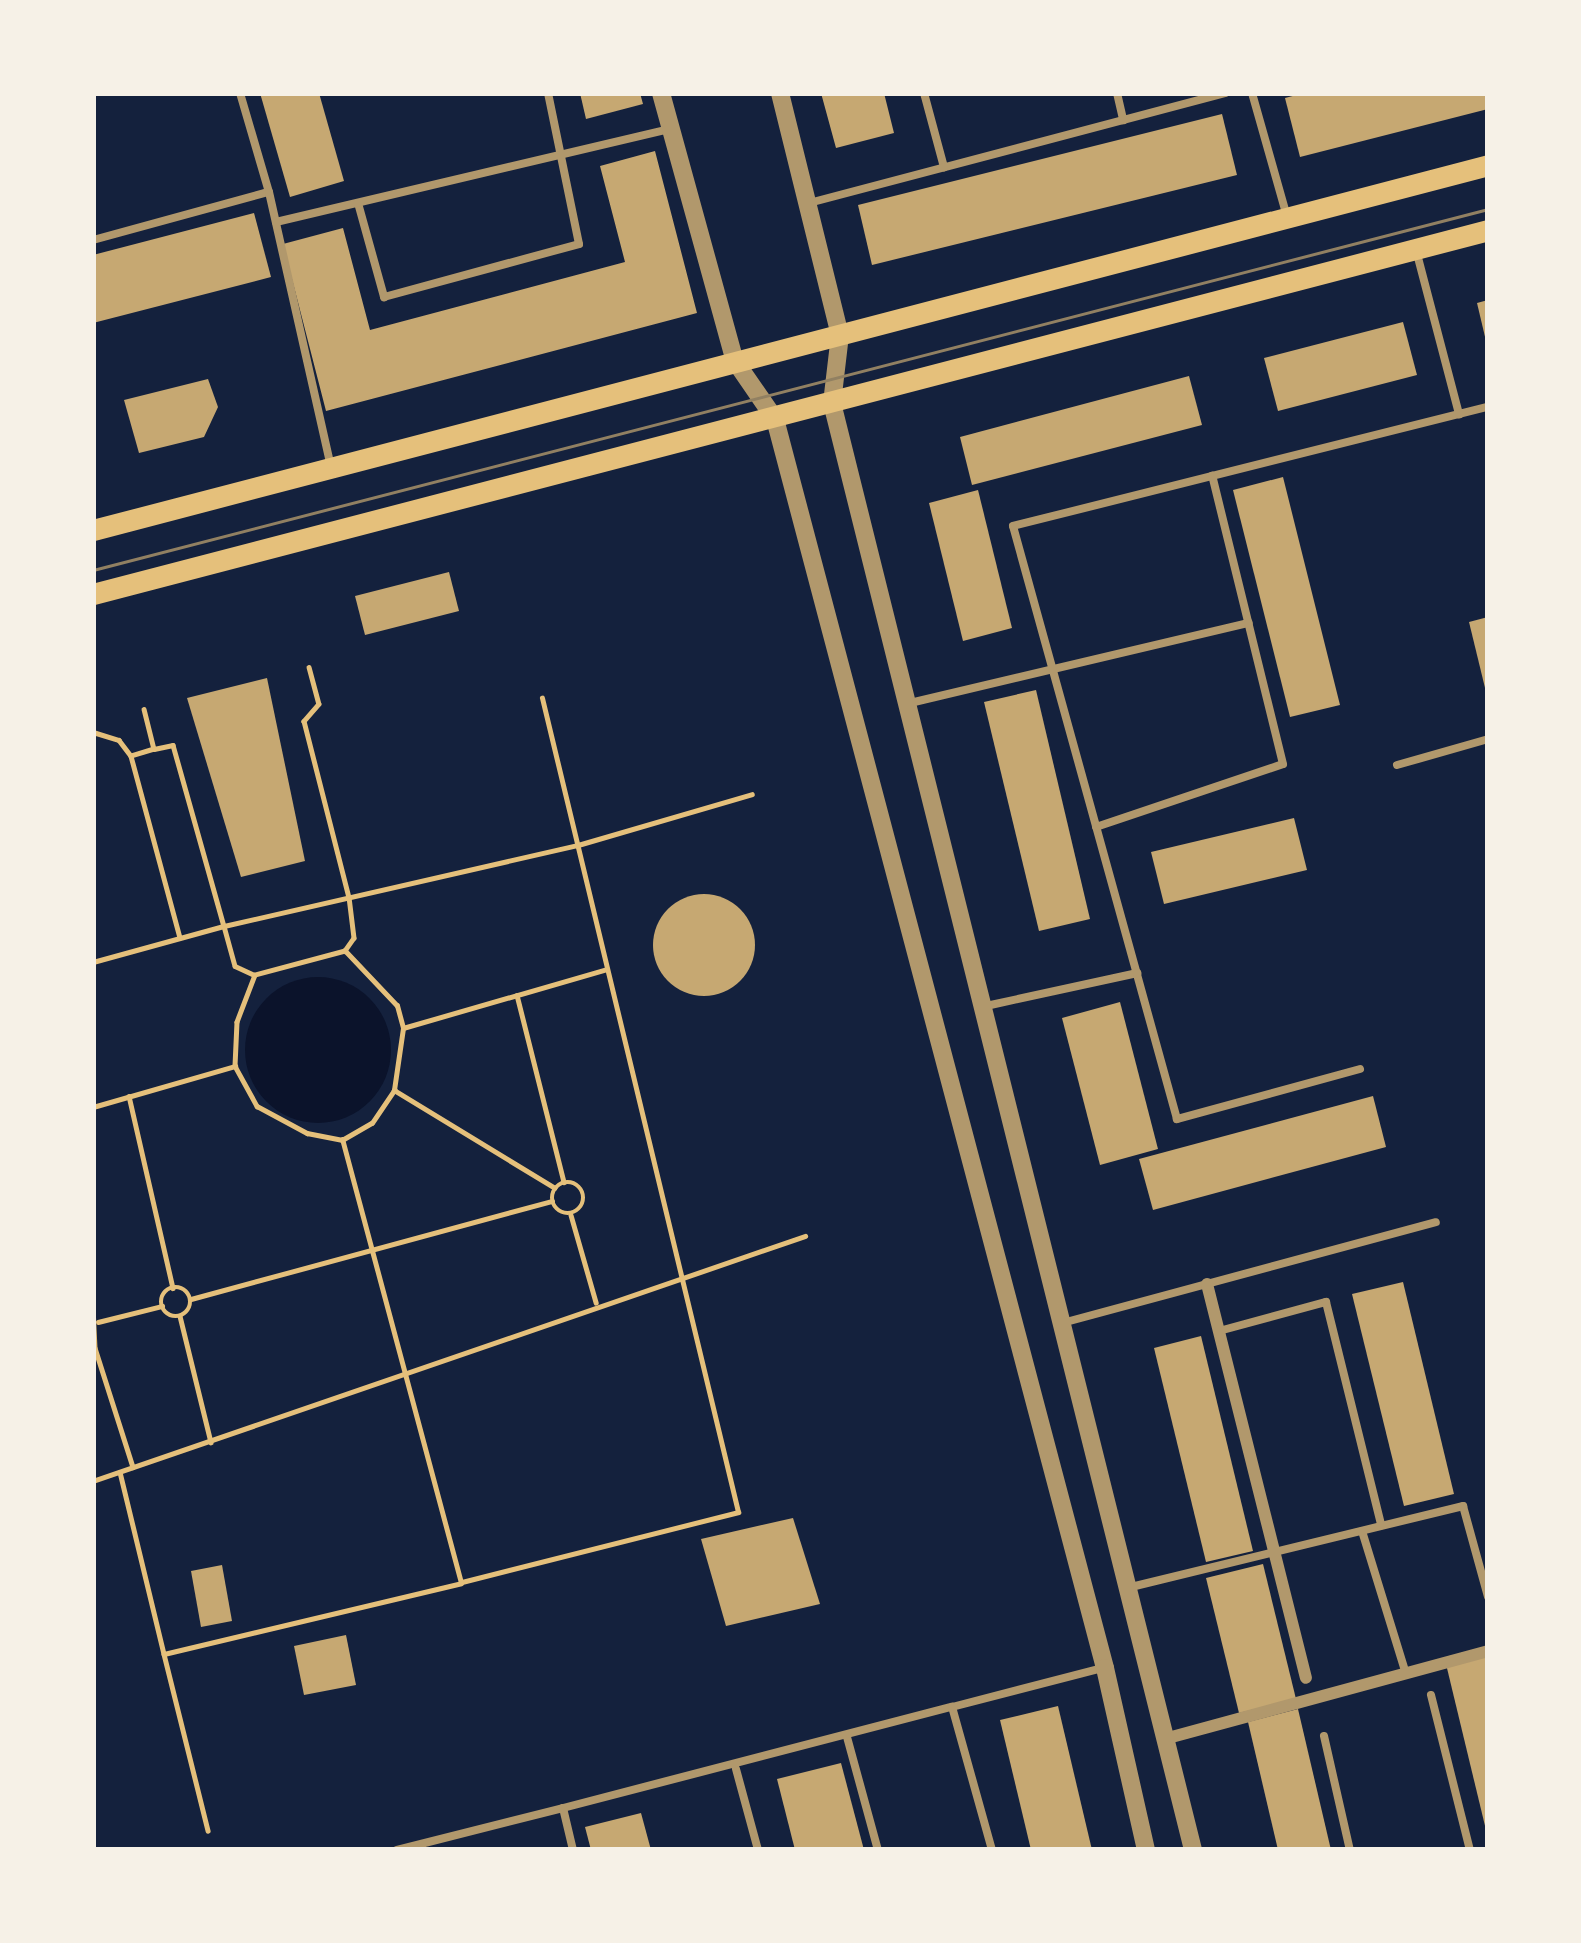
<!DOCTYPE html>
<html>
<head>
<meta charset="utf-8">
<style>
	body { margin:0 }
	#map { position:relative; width:1581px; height:1943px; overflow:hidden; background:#14213d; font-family:Ubuntu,sans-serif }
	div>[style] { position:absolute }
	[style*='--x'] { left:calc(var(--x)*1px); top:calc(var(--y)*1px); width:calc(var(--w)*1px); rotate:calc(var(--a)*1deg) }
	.water>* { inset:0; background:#0b132b }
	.round { border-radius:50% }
	.building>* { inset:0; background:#c6a872 }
	.path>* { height:4.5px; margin:-2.25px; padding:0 2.25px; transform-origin:2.25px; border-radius:2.25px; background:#e5c07b }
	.path>.ring { margin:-2.25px; padding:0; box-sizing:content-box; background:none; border:4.5px solid #e5c07b; border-radius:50% }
	.service>* { height:8px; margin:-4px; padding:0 4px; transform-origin:4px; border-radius:4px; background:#b1986c }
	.minor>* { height:12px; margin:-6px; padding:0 6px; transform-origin:6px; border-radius:6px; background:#b1986c }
	.tertiary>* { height:18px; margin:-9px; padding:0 9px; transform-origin:9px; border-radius:9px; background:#b1986c }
	.secondary>* { height:21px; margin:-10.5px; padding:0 10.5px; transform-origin:10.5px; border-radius:10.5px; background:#e5c07b }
	.tram>* { height:3px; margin:-1.5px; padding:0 1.5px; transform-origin:1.5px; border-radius:1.5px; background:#918062 }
	span { translate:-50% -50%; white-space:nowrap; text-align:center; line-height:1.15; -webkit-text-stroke:12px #f6f1e7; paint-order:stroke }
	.frame { position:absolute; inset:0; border:96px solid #f6f1e7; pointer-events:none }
</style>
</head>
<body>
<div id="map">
	<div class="water">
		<i class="round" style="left:245px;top:977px;width:146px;height:146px"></i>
	</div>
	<div class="building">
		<i style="clip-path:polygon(260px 93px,319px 93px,344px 181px,290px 197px)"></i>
		<i style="clip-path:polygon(580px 93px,640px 93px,643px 104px,586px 119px)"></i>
		<i style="clip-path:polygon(821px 93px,884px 93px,894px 133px,836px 148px)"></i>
		<i style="clip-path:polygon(1304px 93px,1488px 93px,1488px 109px,1300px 157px,1285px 98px)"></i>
		<i style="clip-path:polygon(1222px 114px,1237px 175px,872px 265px,858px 205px)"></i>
		<i style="clip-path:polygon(655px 151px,697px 313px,326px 411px,283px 244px,343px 228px,370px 330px,625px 262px,600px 166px)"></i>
		<i style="clip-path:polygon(254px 213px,271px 277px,93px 323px,93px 255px)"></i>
		<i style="clip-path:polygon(1488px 300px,1488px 341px,1486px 341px,1477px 303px)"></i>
		<i style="clip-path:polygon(1403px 322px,1417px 375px,1278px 411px,1264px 358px)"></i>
		<i style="clip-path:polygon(1189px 376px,1202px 425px,972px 485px,960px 437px)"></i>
		<i style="clip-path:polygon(208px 379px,218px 407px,204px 437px,139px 453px,124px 400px)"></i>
		<i style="clip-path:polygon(1283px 477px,1340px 705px,1290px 717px,1233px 490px)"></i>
		<i style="clip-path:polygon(978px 490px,1012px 628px,963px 641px,929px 503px)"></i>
		<i style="clip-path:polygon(449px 572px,459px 611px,365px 635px,355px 596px)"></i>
		<i style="clip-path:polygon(1488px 617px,1488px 692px,1486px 692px,1469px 622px)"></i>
		<i style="clip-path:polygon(267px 678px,305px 861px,241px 877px,187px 698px)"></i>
		<i style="clip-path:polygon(1036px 690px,1090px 919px,1039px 931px,984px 702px)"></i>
		<i style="clip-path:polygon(1294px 818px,1307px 870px,1164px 904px,1151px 852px)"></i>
		<i class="round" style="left:653px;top:894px;width:102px;height:102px"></i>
		<i style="clip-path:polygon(1120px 1002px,1158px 1149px,1100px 1165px,1062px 1018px)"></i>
		<i style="clip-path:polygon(1373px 1096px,1386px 1147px,1153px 1210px,1139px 1159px)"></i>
		<i style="clip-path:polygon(1403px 1282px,1454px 1494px,1404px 1506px,1352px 1294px)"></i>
		<i style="clip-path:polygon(1201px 1336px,1253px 1551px,1206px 1562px,1154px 1348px)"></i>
		<i style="clip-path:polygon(793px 1518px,820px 1604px,726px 1626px,701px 1539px)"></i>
		<i style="clip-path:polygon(1263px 1564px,1296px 1699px,1239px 1713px,1206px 1578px)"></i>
		<i style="clip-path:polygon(222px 1565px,232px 1621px,201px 1627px,191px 1571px)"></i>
		<i style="clip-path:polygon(346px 1635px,356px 1685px,304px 1695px,294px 1646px)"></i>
		<i style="clip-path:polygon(1488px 1654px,1488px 1830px,1486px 1830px,1446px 1664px)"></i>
		<i style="clip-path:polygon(1058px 1706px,1092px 1850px,1031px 1850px,1000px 1720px)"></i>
		<i style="clip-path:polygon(1298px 1709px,1331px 1850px,1278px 1850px,1248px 1722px)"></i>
		<i style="clip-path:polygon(841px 1763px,864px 1850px,795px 1850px,777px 1779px)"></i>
		<i style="clip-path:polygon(641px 1813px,651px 1850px,591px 1850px,585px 1827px)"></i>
	</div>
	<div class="path">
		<i style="--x:309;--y:667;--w:38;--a:75"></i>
		<i style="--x:319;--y:704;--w:23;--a:131"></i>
		<i style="--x:304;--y:721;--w:182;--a:75.7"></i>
		<i style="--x:349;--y:897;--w:41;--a:83"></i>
		<i style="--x:354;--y:938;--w:16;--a:125"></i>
		<i style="--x:144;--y:709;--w:41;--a:76"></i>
		<i style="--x:154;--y:749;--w:19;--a:-12"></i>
		<i style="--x:173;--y:745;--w:188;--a:74.3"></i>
		<i style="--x:224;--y:926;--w:363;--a:-12.9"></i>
		<i style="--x:578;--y:845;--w:181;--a:-16.3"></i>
		<i style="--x:93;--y:732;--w:27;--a:17"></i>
		<i style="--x:119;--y:740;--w:20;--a:53"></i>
		<i style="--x:154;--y:749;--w:24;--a:163"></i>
		<i style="--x:131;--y:756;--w:188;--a:74.9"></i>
		<i style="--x:93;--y:962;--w:136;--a:-15.4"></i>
		<i style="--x:224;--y:926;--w:41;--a:74.6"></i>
		<i style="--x:235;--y:966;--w:21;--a:25"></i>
		<i style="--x:517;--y:995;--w:193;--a:75.9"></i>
		<i style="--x:403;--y:1028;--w:209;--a:-16.1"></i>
		<i style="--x:394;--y:1090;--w:188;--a:31.3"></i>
		<i style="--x:129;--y:1096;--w:197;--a:77.1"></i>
		<i style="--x:93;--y:1107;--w:148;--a:-16.1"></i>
		<i class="ring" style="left:552px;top:1182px;width:27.5px;height:27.5px"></i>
		<i style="--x:571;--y:1215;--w:91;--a:74"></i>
		<i class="ring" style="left:161px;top:1287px;width:25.5px;height:25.5px"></i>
		<i style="--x:191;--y:1299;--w:374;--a:-15.2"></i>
		<i style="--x:93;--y:1307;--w:41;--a:87.2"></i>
		<i style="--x:95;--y:1348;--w:125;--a:72.3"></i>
		<i style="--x:180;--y:1316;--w:130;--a:76.2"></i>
		<i style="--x:98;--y:1322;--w:66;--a:-14"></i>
		<i style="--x:120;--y:1472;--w:187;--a:76.4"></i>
		<i style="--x:164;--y:1654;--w:305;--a:-13.4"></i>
		<i style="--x:461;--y:1583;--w:459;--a:-105"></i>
		<i style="--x:342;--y:1140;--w:34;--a:-30"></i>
		<i style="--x:372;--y:1123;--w:40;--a:-56"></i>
		<i style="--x:394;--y:1090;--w:63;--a:-81.7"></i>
		<i style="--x:403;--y:1028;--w:23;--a:-105"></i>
		<i style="--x:397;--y:1006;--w:76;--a:-133.4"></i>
		<i style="--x:345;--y:951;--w:93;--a:165.1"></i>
		<i style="--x:255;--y:975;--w:50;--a:111"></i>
		<i style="--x:237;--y:1022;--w:44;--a:92.6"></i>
		<i style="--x:235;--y:1066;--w:46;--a:61.2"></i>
		<i style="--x:257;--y:1106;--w:57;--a:28.4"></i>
		<i style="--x:307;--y:1133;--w:36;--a:11"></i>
		<i style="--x:93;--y:1481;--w:753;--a:-18.99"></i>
		<i style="--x:462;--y:1582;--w:285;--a:-14.2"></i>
		<i style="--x:738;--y:1512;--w:837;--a:-103.54"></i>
		<i style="--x:164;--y:1654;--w:182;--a:76"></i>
	</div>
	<div class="service">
		<i style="--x:240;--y:93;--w:103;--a:73.7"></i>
		<i style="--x:924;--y:93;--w:77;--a:74.9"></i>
		<i style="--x:1117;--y:93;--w:28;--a:77"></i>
		<i style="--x:1252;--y:93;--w:125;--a:74.2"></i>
		<i style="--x:358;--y:203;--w:98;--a:74.5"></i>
		<i style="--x:384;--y:297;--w:202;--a:-15.2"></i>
		<i style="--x:579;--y:244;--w:154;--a:-101.6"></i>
		<i style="--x:809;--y:203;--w:430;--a:-14.8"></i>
		<i style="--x:276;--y:222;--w:405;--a:-13.3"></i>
		<i style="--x:93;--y:240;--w:182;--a:-15.3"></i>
		<i style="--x:269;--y:192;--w:278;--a:77.3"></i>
		<i style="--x:1416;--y:250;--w:170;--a:75.3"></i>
		<i style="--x:910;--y:703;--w:348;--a:-13.3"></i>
		<i style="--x:1397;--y:765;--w:95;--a:-15.9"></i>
		<i style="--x:1096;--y:827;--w:197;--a:-18.6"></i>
		<i style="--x:1283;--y:764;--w:297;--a:-103.8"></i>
		<i style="--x:986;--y:1006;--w:155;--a:-12.3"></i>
		<i style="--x:1360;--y:1069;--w:190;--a:164.7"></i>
		<i style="--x:1177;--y:1119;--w:615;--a:-105.46"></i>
		<i style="--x:1013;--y:526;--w:490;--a:-14.1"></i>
		<i style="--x:1066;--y:1322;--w:383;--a:-15.1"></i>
		<i style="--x:1219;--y:1331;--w:111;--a:-15.2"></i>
		<i style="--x:1326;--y:1302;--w:230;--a:76.1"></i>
		<i style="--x:1362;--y:1531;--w:146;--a:72.9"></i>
		<i style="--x:1131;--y:1587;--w:342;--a:-13.7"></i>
		<i style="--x:1463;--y:1506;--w:94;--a:74.6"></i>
		<i style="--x:1431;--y:1695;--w:160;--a:75.9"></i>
		<i style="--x:1324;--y:1736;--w:117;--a:77.2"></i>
		<i style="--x:847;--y:1737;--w:117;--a:74.7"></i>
		<i style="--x:736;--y:1769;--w:84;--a:74.8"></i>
		<i style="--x:563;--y:1808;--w:402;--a:-14.6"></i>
		<i style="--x:397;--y:1850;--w:171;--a:-14.2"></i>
		<i style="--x:563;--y:1808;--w:43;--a:76.6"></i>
		<i style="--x:992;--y:1850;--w:148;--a:-105.6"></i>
		<i style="--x:952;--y:1707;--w:156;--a:-14.5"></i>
	</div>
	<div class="minor">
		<i style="--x:1207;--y:1284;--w:406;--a:75.9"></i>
		<i style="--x:1168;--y:1738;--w:332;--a:-15.2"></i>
	</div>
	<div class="tertiary">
		<i style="--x:661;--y:93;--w:278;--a:74.6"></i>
		<i style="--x:735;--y:361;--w:70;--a:55.4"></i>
		<i style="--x:775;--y:419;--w:1292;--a:75.2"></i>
		<i style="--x:1105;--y:1668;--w:187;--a:77.3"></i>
		<i style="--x:780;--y:93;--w:249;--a:76.1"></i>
		<i style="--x:840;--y:335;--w:68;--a:96.7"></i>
		<i style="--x:832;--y:403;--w:1491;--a:75.99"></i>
	</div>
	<div class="secondary">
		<i style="--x:93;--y:530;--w:1442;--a:-14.66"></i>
		<i style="--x:93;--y:594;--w:1442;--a:-14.62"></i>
	</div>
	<div class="tram">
		<i style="--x:93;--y:570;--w:1441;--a:-14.51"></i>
	</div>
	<div class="frame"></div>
</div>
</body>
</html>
